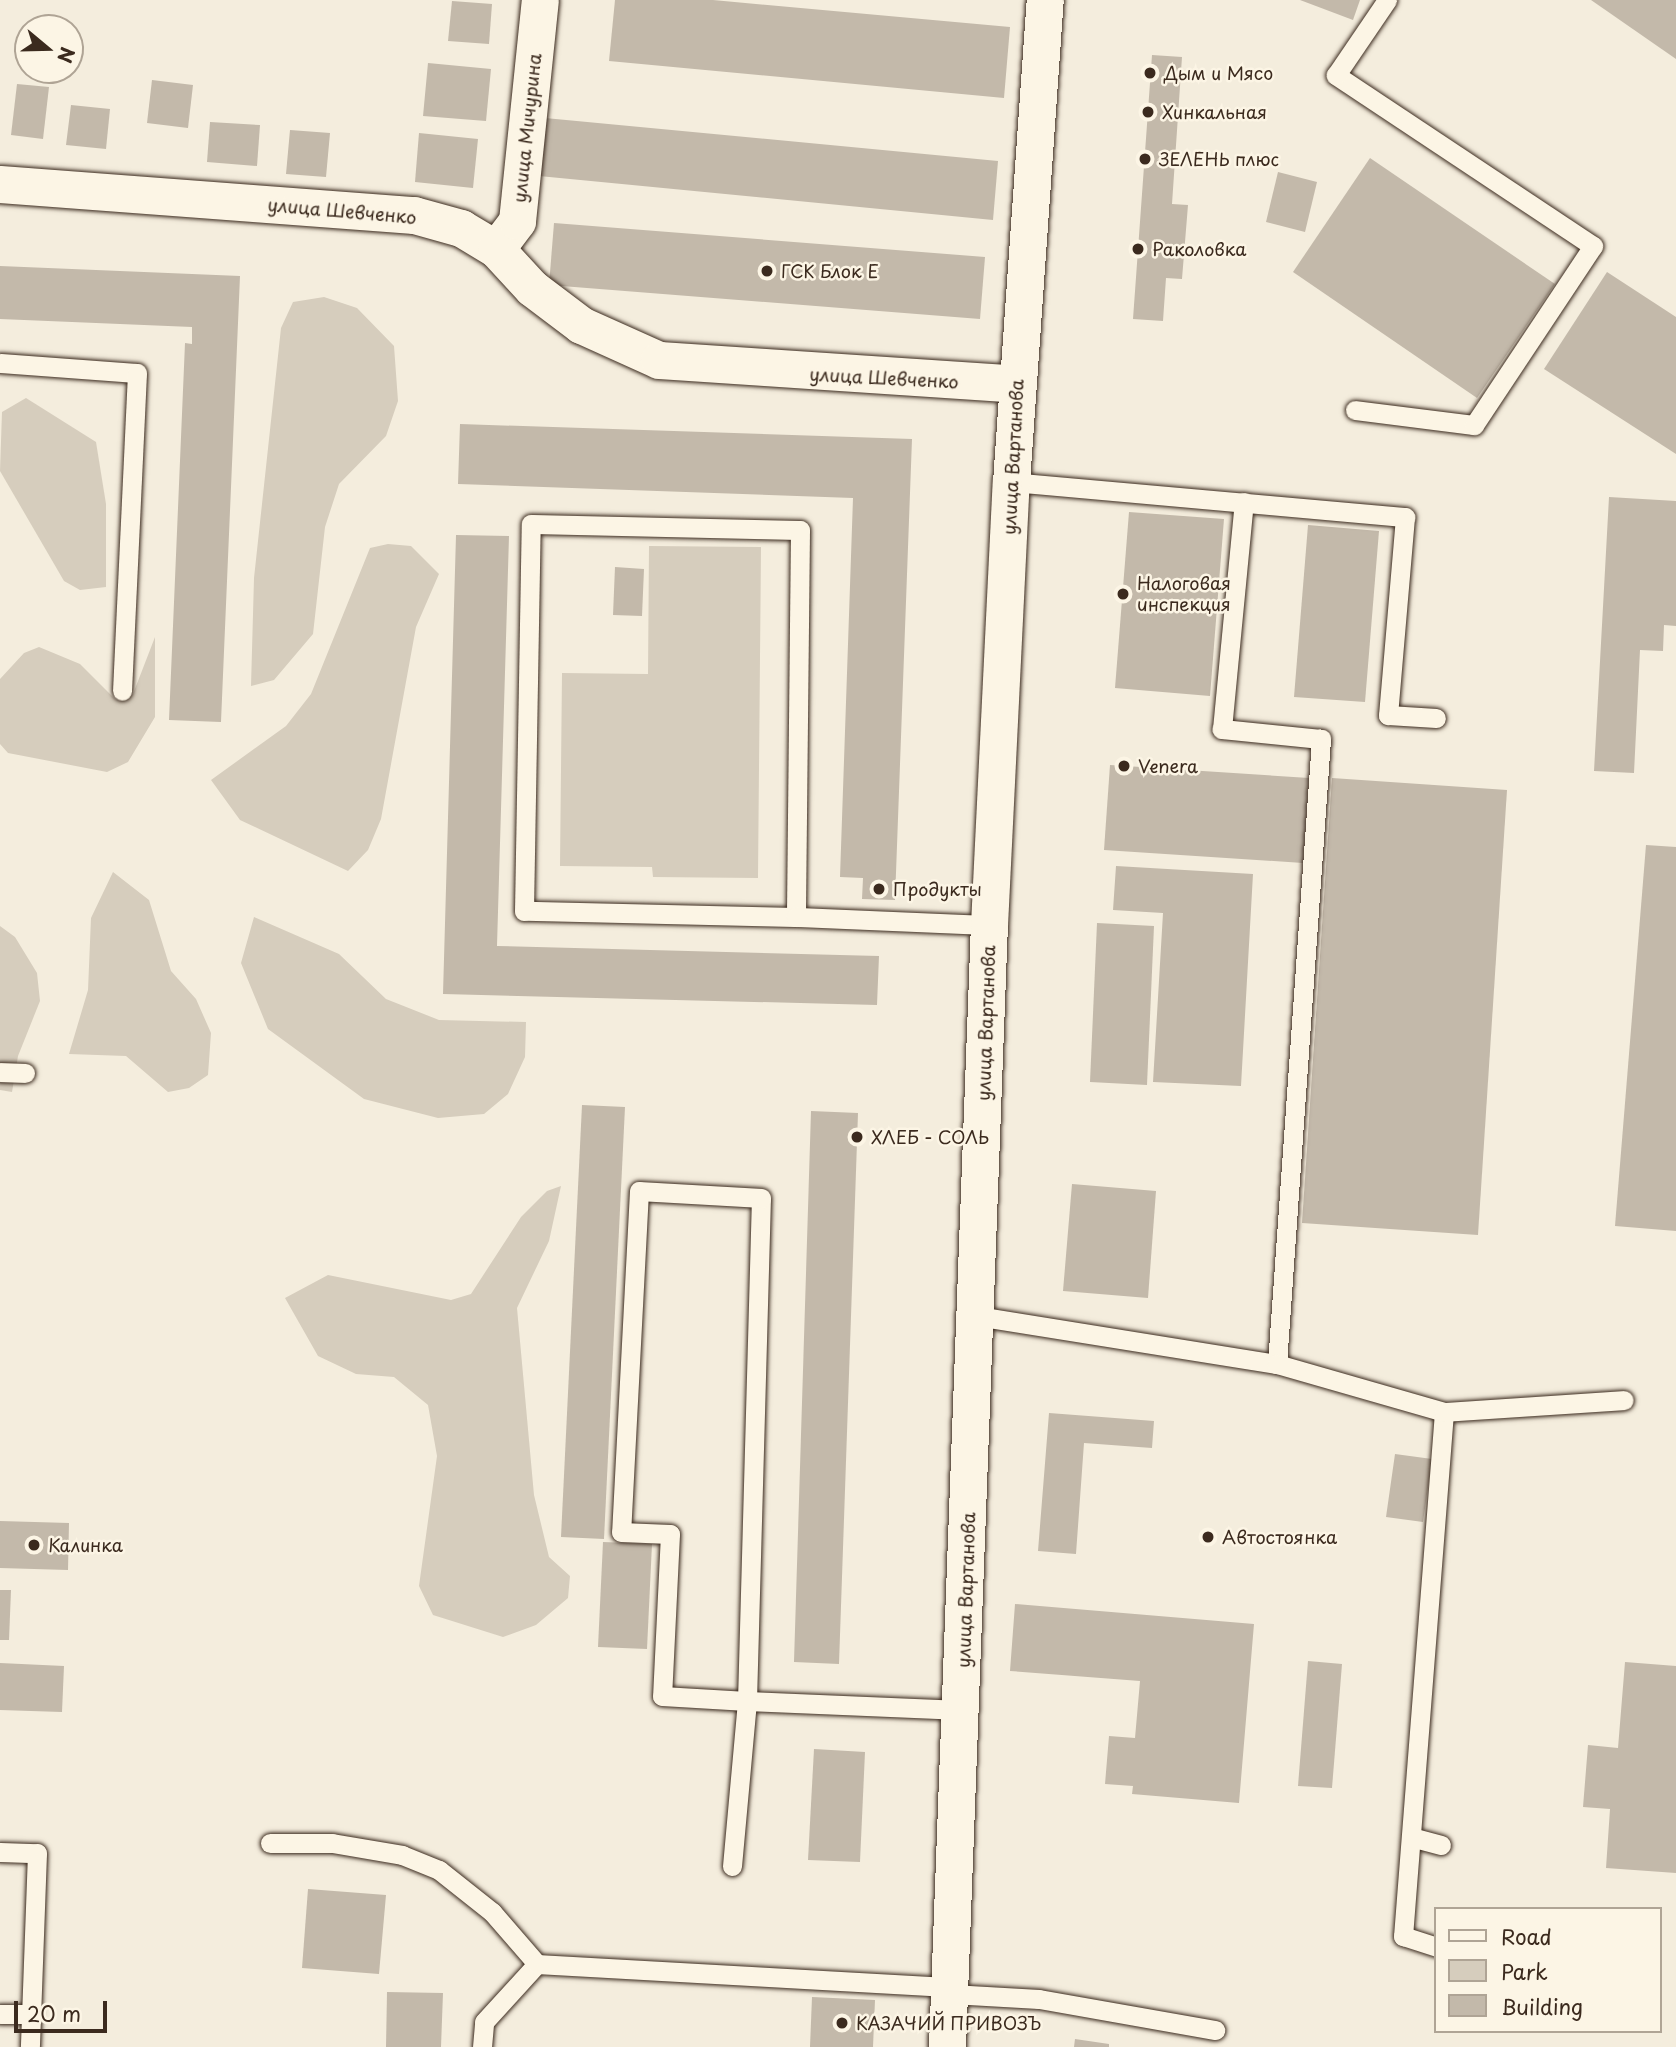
<!DOCTYPE html>
<html>
<head>
<meta charset="utf-8">
<style>
	body { margin:0 }
	#map { position:relative; width:1676px; height:2047px; overflow:hidden; background:#f4eddd; font-family:"Playpen Sans",sans-serif }
	div>[style] { position:absolute }
	[style*='--x'] { left:calc(var(--x)*1px); top:calc(var(--y)*1px); width:calc(var(--w)*1px); rotate:calc(var(--a)*1deg) }
	.green>* { inset:0; background:#d6cdbd }
	.building>* { inset:0; background:#c3b9aa }
	.roads { filter:drop-shadow(0 0 2px #3b2a1e) drop-shadow(0 0 2px #3b2a1e) }
	.lane>* { height:19px; margin:-9.5px; padding:0 9.5px; transform-origin:9.5px; border-radius:9.5px; background:#fcf5e5 }
	.street>* { height:37px; margin:-18.5px; padding:0 18.5px; transform-origin:18.5px; border-radius:18.5px; background:#fcf5e5 }
	.dots>* { width:19px; height:19px; translate:-50% -50%; box-sizing:border-box; border:4px solid #fcf5e5; border-radius:50% }
	span { translate:-50% -50%; white-space:nowrap; text-align:center; line-height:1.15; -webkit-text-stroke:5px #fcf5e5; paint-order:stroke }
	.poi-label { font-size:18px; color:#3b2a1e }
	.left { translate:0 -50%; text-align:left }
	.street-label { font-size:18px; color:#3b2a1e }
	.legend { position:absolute; left:1434px; top:1907px; width:228px; height:126px; box-sizing:border-box; background:#fcf5e5; border:2px solid #afa495; margin:0; padding:9px 12px; list-style:none; font-size:21px; color:#3b2a1e }
	.legend li { display:flex; align-items:center; gap:14px; height:35px }
	.legend b { width:35px; border:2px solid #afa495 }
	.north { position:absolute; left:14px; top:14px; width:70px; height:70px; box-sizing:border-box; background:#fcf5e5; border:2px solid #afa495; border-radius:50%; rotate:109deg; font-size:19px; font-weight:700; line-height:28px; text-align:center; color:#3b2a1e }
	.north::after { content:''; display:block; margin:auto; width:24px; height:32px; background:#3b2a1e; clip-path:polygon(50% 0,100% 100%,50% 72%,0 100%) }
	.scale { position:absolute; left:14px; top:2001px; width:93px; height:32px; box-sizing:border-box; border:4px solid #3b2a1e; border-top:0; padding-left:9px; font-size:21px; line-height:24px; white-space:nowrap; color:#3b2a1e; -webkit-text-stroke:5px #fcf5e5; paint-order:stroke }
</style>
</head>
<body>
<div id="map">
	<div class="green">
		<i style="clip-path:polygon(324px 297px,357px 308px,394px 346px,398px 401px,386px 436px,339px 484px,325px 527px,313px 634px,274px 680px,251px 686px,254px 578px,281px 328px,293px 302px)"></i>
		<i style="clip-path:polygon(26px 398px,96px 442px,106px 504px,106px 587px,80px 590px,64px 581px,0 471px,2px 412px)"></i>
		<i style="clip-path:polygon(388px 544px,411px 546px,439px 574px,416px 627px,381px 819px,368px 850px,348px 871px,240px 820px,211px 780px,286px 726px,311px 694px,370px 548px)"></i>
		<i style="clip-path:polygon(649px 546px,761px 547px,758px 878px,653px 877px,652px 867px,560px 866px,562px 673px,648px 674px)"></i>
		<i style="clip-path:polygon(155px 637px,155px 717px,128px 762px,107px 772px,8px 753px,0 744px,0 679px,24px 653px,39px 647px,80px 664px,116px 700px,133px 694px)"></i>
		<i style="clip-path:polygon(113px 872px,149px 900px,171px 971px,196px 999px,211px 1033px,208px 1075px,189px 1088px,168px 1092px,126px 1056px,69px 1054px,88px 990px,91px 918px)"></i>
		<i style="clip-path:polygon(254px 917px,339px 954px,386px 999px,439px 1020px,526px 1022px,525px 1057px,508px 1094px,484px 1114px,438px 1118px,364px 1099px,268px 1029px,241px 963px)"></i>
		<i style="clip-path:polygon(0 926px,15px 937px,37px 973px,40px 1001px,18px 1056px,12px 1092px,0 1090px)"></i>
		<i style="clip-path:polygon(561px 1186px,549px 1241px,517px 1308px,534px 1495px,549px 1557px,570px 1576px,568px 1598px,536px 1625px,503px 1637px,433px 1615px,419px 1586px,437px 1456px,428px 1405px,394px 1377px,356px 1374px,318px 1356px,285px 1298px,328px 1275px,451px 1300px,471px 1294px,521px 1217px,547px 1191px)"></i>
	</div>
	<div class="building">
		<i style="clip-path:polygon(615px 0,713px 0,1010px 27px,1004px 98px,609px 61px)"></i>
		<i style="clip-path:polygon(1300px 0,1360px 0,1353px 20px)"></i>
		<i style="clip-path:polygon(1591px 0,1676px 0,1676px 59px)"></i>
		<i style="clip-path:polygon(452px 1px,492px 4px,489px 44px,448px 41px)"></i>
		<i style="clip-path:polygon(1152px 55px,1182px 57px,1172px 204px,1188px 205px,1182px 279px,1166px 278px,1163px 321px,1133px 319px)"></i>
		<i style="clip-path:polygon(428px 63px,491px 69px,486px 121px,423px 116px)"></i>
		<i style="clip-path:polygon(152px 80px,193px 85px,188px 128px,147px 123px)"></i>
		<i style="clip-path:polygon(17px 84px,49px 87px,43px 139px,11px 135px)"></i>
		<i style="clip-path:polygon(71px 105px,110px 109px,106px 149px,66px 145px)"></i>
		<i style="clip-path:polygon(545px 118px,998px 161px,993px 220px,539px 176px)"></i>
		<i style="clip-path:polygon(210px 122px,260px 125px,257px 166px,207px 162px)"></i>
		<i style="clip-path:polygon(290px 130px,330px 133px,326px 177px,286px 174px)"></i>
		<i style="clip-path:polygon(419px 133px,478px 139px,473px 188px,415px 182px)"></i>
		<i style="clip-path:polygon(1370px 158px,1555px 284px,1477px 398px,1293px 272px)"></i>
		<i style="clip-path:polygon(1278px 172px,1317px 182px,1305px 232px,1266px 222px)"></i>
		<i style="clip-path:polygon(554px 223px,985px 257px,980px 319px,549px 285px)"></i>
		<i style="clip-path:polygon(0 266px,240px 276px,221px 722px,169px 720px,185px 343px,192px 344px,192px 327px,0 319px)"></i>
		<i style="clip-path:polygon(1607px 272px,1676px 317px,1676px 454px,1544px 369px)"></i>
		<i style="clip-path:polygon(460px 424px,912px 439px,895px 900px,862px 899px,863px 878px,840px 877px,853px 498px,458px 484px)"></i>
		<i style="clip-path:polygon(1609px 497px,1676px 501px,1676px 626px,1664px 625px,1663px 651px,1640px 650px,1634px 773px,1594px 771px)"></i>
		<i style="clip-path:polygon(1129px 512px,1224px 519px,1210px 696px,1115px 688px)"></i>
		<i style="clip-path:polygon(1308px 525px,1379px 531px,1365px 702px,1294px 697px)"></i>
		<i style="clip-path:polygon(456px 535px,509px 536px,497px 946px,879px 956px,877px 1005px,443px 994px)"></i>
		<i style="clip-path:polygon(615px 567px,644px 569px,642px 616px,613px 615px)"></i>
		<i style="clip-path:polygon(1110px 765px,1309px 778px,1303px 863px,1104px 850px)"></i>
		<i style="clip-path:polygon(1332px 778px,1507px 790px,1478px 1235px,1302px 1223px)"></i>
		<i style="clip-path:polygon(1646px 845px,1676px 847px,1676px 1231px,1615px 1226px)"></i>
		<i style="clip-path:polygon(1116px 866px,1253px 874px,1241px 1086px,1153px 1082px,1163px 913px,1113px 910px)"></i>
		<i style="clip-path:polygon(1097px 923px,1154px 926px,1147px 1085px,1090px 1082px)"></i>
		<i style="clip-path:polygon(582px 1105px,625px 1107px,604px 1539px,561px 1537px)"></i>
		<i style="clip-path:polygon(811px 1111px,858px 1113px,839px 1664px,794px 1662px)"></i>
		<i style="clip-path:polygon(1072px 1184px,1156px 1191px,1148px 1298px,1063px 1291px)"></i>
		<i style="clip-path:polygon(1049px 1413px,1154px 1421px,1152px 1448px,1084px 1443px,1076px 1554px,1038px 1551px)"></i>
		<i style="clip-path:polygon(1395px 1454px,1432px 1459px,1423px 1522px,1386px 1517px)"></i>
		<i style="clip-path:polygon(0 1521px,69px 1523px,68px 1570px,0 1568px)"></i>
		<i style="clip-path:polygon(603px 1542px,652px 1544px,647px 1649px,598px 1647px)"></i>
		<i style="clip-path:polygon(0 1590px,11px 1590px,9px 1640px,0 1640px)"></i>
		<i style="clip-path:polygon(1015px 1604px,1254px 1624px,1239px 1803px,1132px 1794px,1133px 1786px,1105px 1784px,1109px 1736px,1135px 1738px,1140px 1681px,1010px 1671px)"></i>
		<i style="clip-path:polygon(1308px 1661px,1342px 1664px,1332px 1788px,1298px 1786px)"></i>
		<i style="clip-path:polygon(1625px 1662px,1676px 1666px,1676px 1873px,1606px 1868px,1610px 1809px,1583px 1807px,1588px 1745px,1618px 1748px)"></i>
		<i style="clip-path:polygon(0 1663px,64px 1666px,62px 1712px,0 1710px)"></i>
		<i style="clip-path:polygon(814px 1749px,865px 1752px,860px 1862px,808px 1860px)"></i>
		<i style="clip-path:polygon(308px 1889px,386px 1895px,379px 1974px,302px 1968px)"></i>
		<i style="clip-path:polygon(387px 1992px,443px 1993px,441px 2047px,386px 2047px)"></i>
		<i style="clip-path:polygon(812px 1997px,875px 2000px,873px 2047px,810px 2047px)"></i>
		<i style="clip-path:polygon(1075px 2039px,1109px 2044px,1109px 2047px,1074px 2047px)"></i>
	</div>
	<div class="roads">
		<div class="lane">
			<i style="--x:0;--y:363;--w:137;--a:4.2"></i>
			<i style="--x:137;--y:373;--w:318;--a:92.7"></i>
			<i style="--x:1355;--y:410;--w:120;--a:7.2"></i>
			<i style="--x:1474;--y:425;--w:215;--a:-56.4"></i>
			<i style="--x:1593;--y:246;--w:309;--a:-146.4"></i>
			<i style="--x:1336;--y:75;--w:91;--a:-55.8"></i>
			<i style="--x:1011;--y:482;--w:396;--a:5.1"></i>
			<i style="--x:1405;--y:517;--w:199;--a:94.9"></i>
			<i style="--x:1388;--y:715;--w:48;--a:3.6"></i>
			<i style="--x:796;--y:917;--w:272;--a:-178.7"></i>
			<i style="--x:524;--y:911;--w:387;--a:-89"></i>
			<i style="--x:531;--y:524;--w:269;--a:1.3"></i>
			<i style="--x:800;--y:530;--w:387;--a:90.6"></i>
			<i style="--x:796;--y:917;--w:193;--a:2.4"></i>
			<i style="--x:0;--y:1072;--w:25;--a:2"></i>
			<i style="--x:977;--y:1316;--w:304;--a:9.1"></i>
			<i style="--x:1277;--y:1364;--w:627;--a:-85.97"></i>
			<i style="--x:1321;--y:739;--w:100;--a:-174.2"></i>
			<i style="--x:1222;--y:729;--w:228;--a:-84.5"></i>
			<i style="--x:1277;--y:1364;--w:174;--a:16"></i>
			<i style="--x:1444;--y:1412;--w:526;--a:94.47"></i>
			<i style="--x:1403;--y:1936;--w:35;--a:18"></i>
			<i style="--x:1444;--y:1412;--w:180;--a:-3.8"></i>
			<i style="--x:1411;--y:1837;--w:31;--a:15"></i>
			<i style="--x:270;--y:1843;--w:62;--a:0"></i>
			<i style="--x:332;--y:1843;--w:71;--a:9.7"></i>
			<i style="--x:402;--y:1855;--w:40;--a:22"></i>
			<i style="--x:439;--y:1870;--w:68;--a:38.4"></i>
			<i style="--x:492;--y:1912;--w:69;--a:49.1"></i>
			<i style="--x:0;--y:1852;--w:37;--a:2"></i>
			<i style="--x:37;--y:1853;--w:194;--a:92.1"></i>
			<i style="--x:732;--y:1866;--w:166;--a:-84.8"></i>
			<i style="--x:747;--y:1701;--w:503;--a:-88.41"></i>
			<i style="--x:761;--y:1198;--w:122;--a:-176.7"></i>
			<i style="--x:639;--y:1191;--w:341;--a:93"></i>
			<i style="--x:621;--y:1532;--w:49;--a:2.3"></i>
			<i style="--x:670;--y:1534;--w:162;--a:92.8"></i>
			<i style="--x:662;--y:1696;--w:85;--a:3.4"></i>
			<i style="--x:747;--y:1701;--w:215;--a:2.4"></i>
			<i style="--x:951;--y:1994;--w:88;--a:3.3"></i>
			<i style="--x:1039;--y:1999;--w:179;--a:10"></i>
			<i style="--x:0;--y:2014;--w:31;--a:0"></i>
			<i style="--x:482;--y:2047;--w:25;--a:-85"></i>
			<i style="--x:484;--y:2022;--w:79;--a:-47.6"></i>
			<i style="--x:537;--y:1964;--w:415;--a:3.2"></i>
		</div>
		<div class="street">
			<i style="--x:0;--y:184;--w:415;--a:4.3"></i>
			<i style="--x:414;--y:215;--w:49;--a:15.5"></i>
			<i style="--x:461;--y:228;--w:41;--a:31"></i>
			<i style="--x:496;--y:249;--w:53;--a:47.3"></i>
			<i style="--x:532;--y:288;--w:61;--a:37.1"></i>
			<i style="--x:581;--y:325;--w:85;--a:24.2"></i>
			<i style="--x:659;--y:360;--w:359;--a:3.8"></i>
			<i style="--x:496;--y:249;--w:35;--a:-53"></i>
			<i style="--x:517;--y:221;--w:222;--a:-84.1"></i>
			<i style="--x:947;--y:2047;--w:1123;--a:-87.86"></i>
			<i style="--x:989;--y:925;--w:444;--a:-87.2"></i>
			<i style="--x:1011;--y:482;--w:483;--a:-86"></i>
		</div>
	</div>
	<div class="dots">
		<i style="left:1150px;top:73px;background:#3b2a1e"></i>
		<i style="left:1148px;top:112px;background:#3b2a1e"></i>
		<i style="left:1145px;top:159px;background:#3b2a1e"></i>
		<i style="left:1138px;top:249px;background:#3b2a1e"></i>
		<i style="left:767px;top:271px;background:#3b2a1e"></i>
		<i style="left:1123px;top:594px;background:#3b2a1e"></i>
		<i style="left:1124px;top:766px;background:#3b2a1e"></i>
		<i style="left:879px;top:889px;background:#3b2a1e"></i>
		<i style="left:857px;top:1137px;background:#3b2a1e"></i>
		<i style="left:1208px;top:1537px;background:#3b2a1e"></i>
		<i style="left:34px;top:1545px;background:#3b2a1e"></i>
		<i style="left:842px;top:2023px;background:#3b2a1e"></i>
	</div>
	<div class="poi-label">
		<span class="left" style="left:1164px;top:73px">Дым и Мясо</span>
		<span class="left" style="left:1162px;top:112px">Хинкальная</span>
		<span class="left" style="left:1159px;top:159px">ЗЕЛЕНЬ плюс</span>
		<span class="left" style="left:1152px;top:249px">Раколовка</span>
		<span class="left" style="left:781px;top:271px">ГСК Блок Е</span>
		<span class="left" style="left:1137px;top:594px">Налоговая<br>инспекция</span>
		<span class="left" style="left:1138px;top:766px">Venera</span>
		<span class="left" style="left:893px;top:889px">Продукты</span>
		<span class="left" style="left:871px;top:1137px">ХЛЕБ - СОЛЬ</span>
		<span class="left" style="left:1222px;top:1537px">Автостоянка</span>
		<span class="left" style="left:48px;top:1545px">Калинка</span>
		<span class="left" style="left:856px;top:2023px">КАЗАЧИЙ ПРИВОЗЪ</span>
	</div>
	<div class="street-label">
		<span style="left:527px;top:128px;rotate:-84deg">улица Мичурина</span>
		<span style="left:342px;top:211px;rotate:5deg">улица Шевченко</span>
		<span style="left:884px;top:378px;rotate:3deg">улица Шевченко</span>
		<span style="left:1013px;top:457px;rotate:-87deg">улица Вартанова</span>
		<span style="left:986px;top:1023px;rotate:-88deg">улица Вартанова</span>
		<span style="left:966px;top:1590px;rotate:-88deg">улица Вартанова</span>
	</div>
	<ul class="legend">
	<li><b style="height:9px;background:#fcf5e5"></b>Road</li>
	<li><b style="height:19px;background:#d6cdbd"></b>Park</li>
	<li><b style="height:19px;background:#c3b9aa"></b>Building</li>
	</ul>
	<div class="north">N</div>
	<div class="scale">20 m</div>
</div>
</body>
</html>
